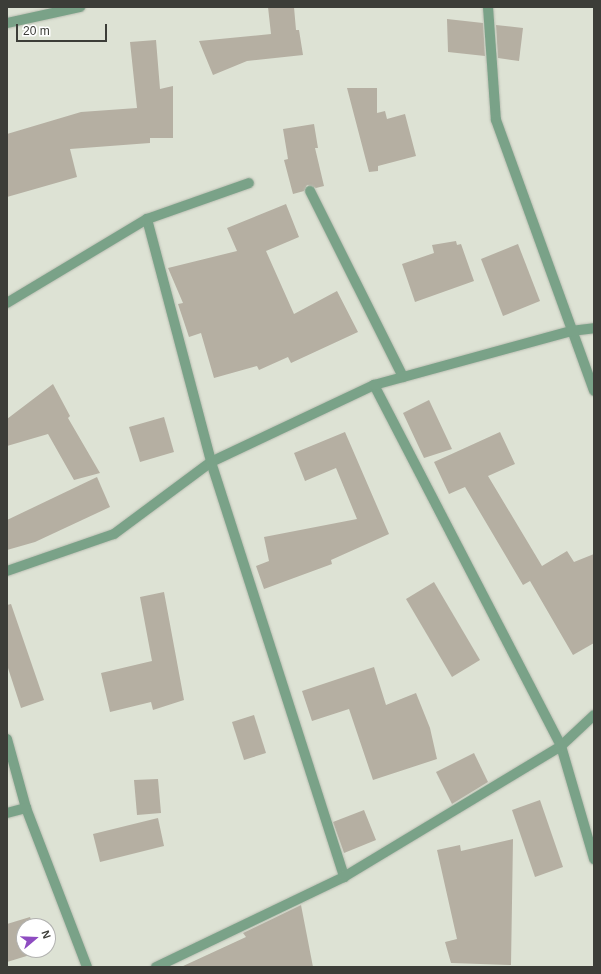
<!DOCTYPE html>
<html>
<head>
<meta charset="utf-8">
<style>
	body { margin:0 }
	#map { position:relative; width:601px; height:974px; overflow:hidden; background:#dde2d4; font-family:Arial,sans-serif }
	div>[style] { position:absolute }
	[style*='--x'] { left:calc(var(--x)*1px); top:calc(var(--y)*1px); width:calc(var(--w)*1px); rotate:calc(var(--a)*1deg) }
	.building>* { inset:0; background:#b5afa2 }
	.roads { filter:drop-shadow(0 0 1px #babeb2) drop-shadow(0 0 1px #babeb2) }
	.minor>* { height:10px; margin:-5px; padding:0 5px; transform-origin:5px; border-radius:5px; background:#7aa288 }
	span { translate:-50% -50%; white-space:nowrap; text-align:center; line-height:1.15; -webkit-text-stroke:4px #fff; paint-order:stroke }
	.frame { position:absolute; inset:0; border:8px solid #3c3d38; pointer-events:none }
	.north { position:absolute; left:16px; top:918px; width:40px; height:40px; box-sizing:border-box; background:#fff; border:1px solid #b1b1af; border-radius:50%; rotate:71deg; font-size:11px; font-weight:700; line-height:16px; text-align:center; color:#3c3d38 }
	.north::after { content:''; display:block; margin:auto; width:14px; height:18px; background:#8e4cc1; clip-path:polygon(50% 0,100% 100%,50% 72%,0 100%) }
	.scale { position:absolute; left:16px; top:24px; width:91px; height:18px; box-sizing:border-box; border:2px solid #3c3d38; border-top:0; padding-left:5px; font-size:12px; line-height:14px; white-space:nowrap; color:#3c3d38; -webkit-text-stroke:3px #fff; paint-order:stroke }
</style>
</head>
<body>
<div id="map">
	<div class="building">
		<i style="clip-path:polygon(268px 7px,294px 7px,296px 30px,299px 30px,303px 55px,247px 61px,213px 75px,199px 41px,271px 34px)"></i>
		<i style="clip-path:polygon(447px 19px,483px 23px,485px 56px,448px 52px)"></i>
		<i style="clip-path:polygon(496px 25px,523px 28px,519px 61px,498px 58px)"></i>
		<i style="clip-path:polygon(156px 40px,160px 89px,173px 86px,173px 138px,150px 138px,150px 143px,70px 149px,77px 177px,7px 197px,7px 134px,81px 112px,137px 108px,130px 42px)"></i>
		<i style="clip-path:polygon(347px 88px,377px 88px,377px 113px,385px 111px,387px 119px,405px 114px,416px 156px,378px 166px,378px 171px,369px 172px)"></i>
		<i style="clip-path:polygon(314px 124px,318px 148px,315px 148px,324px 186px,316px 188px,307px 185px,304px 191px,293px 194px,284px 160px,288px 159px,283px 129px)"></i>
		<i style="clip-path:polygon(286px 204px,299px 237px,266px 251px,294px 314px,337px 291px,358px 332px,291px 363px,288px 357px,259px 370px,257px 366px,214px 378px,201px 333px,189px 337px,178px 304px,183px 303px,168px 268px,237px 251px,227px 228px)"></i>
		<i style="clip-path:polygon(456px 241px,457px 245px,461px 244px,474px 281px,415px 302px,402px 264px,434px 253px,432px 245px)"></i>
		<i style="clip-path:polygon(518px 244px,540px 301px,503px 316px,481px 259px)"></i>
		<i style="clip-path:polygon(53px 384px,70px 416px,68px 418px,100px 473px,74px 480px,48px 434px,7px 446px,7px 419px)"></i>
		<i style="clip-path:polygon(429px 400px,452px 449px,424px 458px,403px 413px)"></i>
		<i style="clip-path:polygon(164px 417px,174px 452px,140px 462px,129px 427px)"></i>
		<i style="clip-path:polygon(345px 432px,389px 534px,331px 560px,332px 564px,264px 589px,256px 566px,269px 561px,264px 537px,357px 519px,336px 468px,305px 481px,294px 453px)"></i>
		<i style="clip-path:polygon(500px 432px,515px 464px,488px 476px,542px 566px,567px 551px,574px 562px,594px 554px,594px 643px,573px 655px,530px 581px,523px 585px,465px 487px,449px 494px,434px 462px)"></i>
		<i style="clip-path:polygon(97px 477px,110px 507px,35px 542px,7px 550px,7px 520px)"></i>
		<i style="clip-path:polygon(434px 582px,480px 660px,452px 677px,406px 599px)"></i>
		<i style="clip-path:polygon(164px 592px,184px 700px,153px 710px,151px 702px,110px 712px,101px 673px,152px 661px,140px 597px)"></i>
		<i style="clip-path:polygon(11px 604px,44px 700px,21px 708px,7px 665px,7px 605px)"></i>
		<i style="clip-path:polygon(374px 667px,386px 705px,416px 693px,430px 728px,437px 759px,373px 780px,349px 709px,312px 721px,302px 691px)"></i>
		<i style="clip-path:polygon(254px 715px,266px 753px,244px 760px,232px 722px)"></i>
		<i style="clip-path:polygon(474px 753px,488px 782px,452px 804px,436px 772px)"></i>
		<i style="clip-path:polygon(158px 779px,161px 813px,137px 815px,134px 780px)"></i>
		<i style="clip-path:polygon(540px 800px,563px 867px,535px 877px,512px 810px)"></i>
		<i style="clip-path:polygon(364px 810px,376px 840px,344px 853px,333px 822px)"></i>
		<i style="clip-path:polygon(158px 818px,164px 846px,100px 862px,93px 834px)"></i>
		<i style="clip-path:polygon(513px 839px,511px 965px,451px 963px,445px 942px,457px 939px,437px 850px,460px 845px,461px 851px)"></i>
		<i style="clip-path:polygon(301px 905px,313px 967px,181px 967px,246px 937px,243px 933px)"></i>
		<i style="clip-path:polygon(30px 917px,33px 926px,24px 926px,24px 950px,43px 951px,7px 962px,7px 924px)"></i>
	</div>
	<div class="roads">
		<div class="minor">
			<i style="--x:488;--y:7;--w:113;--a:86"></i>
			<i style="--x:496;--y:120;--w:288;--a:70.1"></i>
			<i style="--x:7;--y:23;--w:75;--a:-12.4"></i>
			<i style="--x:310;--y:191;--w:208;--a:63.4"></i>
			<i style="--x:147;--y:219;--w:251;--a:75.2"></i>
			<i style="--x:211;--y:462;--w:436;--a:72.2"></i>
			<i style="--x:7;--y:303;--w:163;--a:-31"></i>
			<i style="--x:147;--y:219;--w:108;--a:-19.4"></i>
			<i style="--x:374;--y:385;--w:407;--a:62.6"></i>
			<i style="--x:561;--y:746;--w:118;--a:73.7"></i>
			<i style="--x:7;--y:571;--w:113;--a:-19.1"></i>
			<i style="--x:114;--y:534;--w:121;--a:-36.6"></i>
			<i style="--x:211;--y:462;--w:180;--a:-25.3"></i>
			<i style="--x:374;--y:385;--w:204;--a:-15.3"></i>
			<i style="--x:571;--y:331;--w:23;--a:-7"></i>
			<i style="--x:7;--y:739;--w:72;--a:74.6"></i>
			<i style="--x:26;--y:808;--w:170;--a:69"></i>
			<i style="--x:7;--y:813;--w:20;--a:-15"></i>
			<i style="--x:156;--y:967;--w:208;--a:-25.6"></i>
			<i style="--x:344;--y:877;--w:253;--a:-31.1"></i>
			<i style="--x:561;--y:746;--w:45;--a:-43.2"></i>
		</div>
	</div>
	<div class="frame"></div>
	<div class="north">N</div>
	<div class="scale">20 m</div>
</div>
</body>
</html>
